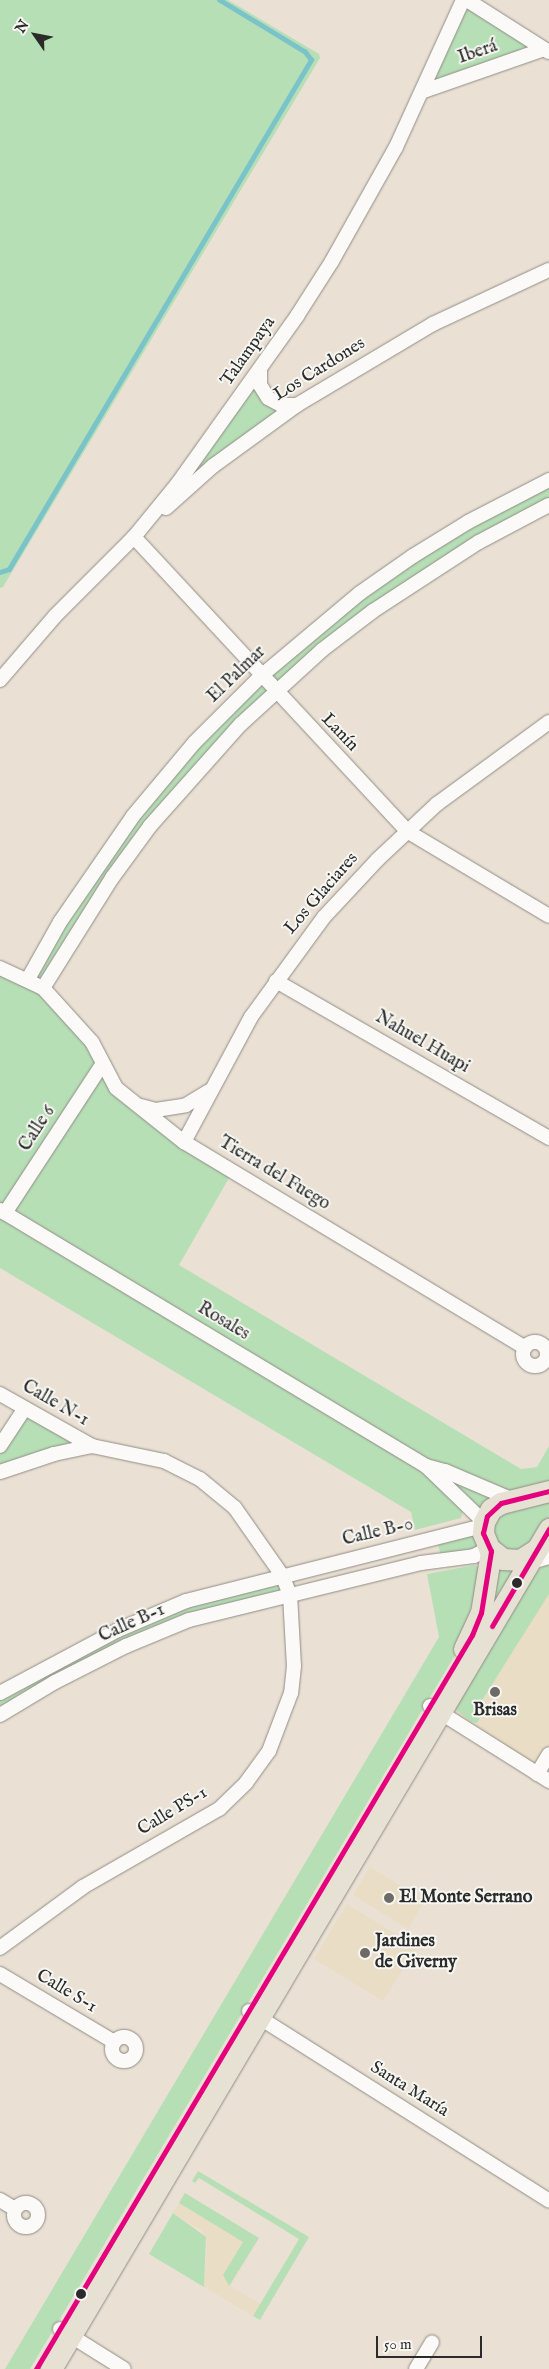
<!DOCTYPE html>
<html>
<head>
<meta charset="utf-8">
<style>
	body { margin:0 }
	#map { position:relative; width:549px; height:2369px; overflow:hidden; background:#eae1d4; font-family:"IM FELL English",serif }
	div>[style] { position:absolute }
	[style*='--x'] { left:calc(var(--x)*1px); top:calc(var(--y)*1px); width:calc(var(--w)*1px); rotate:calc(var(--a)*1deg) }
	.built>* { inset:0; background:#e9ddc6 }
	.green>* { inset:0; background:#b7dfb6 }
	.stream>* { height:4.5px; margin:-2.25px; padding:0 2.25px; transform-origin:2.25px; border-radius:2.25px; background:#79c3c9 }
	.roads { filter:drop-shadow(0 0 1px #908c85) drop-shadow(0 0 1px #908c85) }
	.street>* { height:14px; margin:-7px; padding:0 7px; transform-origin:7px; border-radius:7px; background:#fcfaf9 }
	.street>.ring { margin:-7px; padding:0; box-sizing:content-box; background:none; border:14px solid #fcfaf9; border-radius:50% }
	.primary>* { height:21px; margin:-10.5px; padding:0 10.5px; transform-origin:10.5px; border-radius:10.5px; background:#e7e1d4 }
	.bus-1>* { height:5px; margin:-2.5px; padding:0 2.5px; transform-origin:2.5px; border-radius:2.5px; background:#e5007d }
	.dots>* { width:14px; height:14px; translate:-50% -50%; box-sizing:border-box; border:2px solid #f6f6f2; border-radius:50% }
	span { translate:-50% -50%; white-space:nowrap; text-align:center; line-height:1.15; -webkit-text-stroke:4px #f6f6f2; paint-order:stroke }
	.street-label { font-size:18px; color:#2b2b2b }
	.poi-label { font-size:18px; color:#2b2b2b; font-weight:700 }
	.left { translate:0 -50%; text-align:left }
	.north { position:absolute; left:10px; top:10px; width:50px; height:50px; -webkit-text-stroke:4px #f6f6f2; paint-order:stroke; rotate:303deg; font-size:14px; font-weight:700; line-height:20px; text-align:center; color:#2b2b2b }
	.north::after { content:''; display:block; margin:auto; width:18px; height:22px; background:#2b2b2b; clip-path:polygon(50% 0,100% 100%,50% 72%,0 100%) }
	.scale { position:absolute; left:376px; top:2336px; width:106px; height:22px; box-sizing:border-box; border:2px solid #2b2b2b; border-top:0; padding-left:6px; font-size:15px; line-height:18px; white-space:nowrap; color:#2b2b2b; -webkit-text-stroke:4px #f6f6f2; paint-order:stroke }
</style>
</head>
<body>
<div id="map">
	<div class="built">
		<i style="clip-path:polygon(549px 1557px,549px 1754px,537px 1774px,441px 1712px,515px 1583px)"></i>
		<i style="clip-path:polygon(370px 1867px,425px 1901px,408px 1929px,353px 1895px)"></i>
		<i style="clip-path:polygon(347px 1904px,417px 1947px,383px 2001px,314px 1959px)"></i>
		<i style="clip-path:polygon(185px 2193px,259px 2238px,230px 2286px,260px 2304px,253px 2316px,204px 2287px,207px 2242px,202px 2231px,173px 2213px)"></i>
	</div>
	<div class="green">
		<i style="clip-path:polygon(0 0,228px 0,319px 54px,320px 58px,3px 587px,0 588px)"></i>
		<i style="clip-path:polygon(463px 0,544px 49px,424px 91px)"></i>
		<i style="clip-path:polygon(260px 370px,268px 398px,297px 405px,213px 466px,178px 483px)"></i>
		<i style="clip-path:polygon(549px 480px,549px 505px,322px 650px,179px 791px,44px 988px,65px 1009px,116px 1088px,233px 1171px,179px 1265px,521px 1469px,537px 1467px,549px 1446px,549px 1557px,543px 1558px,51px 2369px,36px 2369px,472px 1635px,484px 1540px,501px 1503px,0 1210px,0 968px,28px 978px,60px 922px,194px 743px,360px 593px)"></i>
		<i style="clip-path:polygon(0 1218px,399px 1456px,427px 1475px,463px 1511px,461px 1518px,415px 1530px,411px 1512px,0 1268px)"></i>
		<i style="clip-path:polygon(25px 1408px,92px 1446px,0 1472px,0 1446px)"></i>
		<i style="clip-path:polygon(442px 1474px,492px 1496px,480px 1509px)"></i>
		<i style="clip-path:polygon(474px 1532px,477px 1547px,441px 1557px,438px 1544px)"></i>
		<i style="clip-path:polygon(549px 1564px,549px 1594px,474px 1713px,480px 1718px,477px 1723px,472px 1722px,456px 1710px,455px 1705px,537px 1570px)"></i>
		<i style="clip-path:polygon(475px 1565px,480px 1568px,464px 1640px,30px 2369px,5px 2369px,439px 1637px,427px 1574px)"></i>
		<i style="clip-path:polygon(282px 1575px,290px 1595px,189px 1620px,0 1715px,0 1693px,118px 1630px)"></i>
		<i style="clip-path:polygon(198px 2171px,309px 2237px,260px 2320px,253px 2316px,299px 2239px,199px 2178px,195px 2183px,192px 2181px)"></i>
		<i style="clip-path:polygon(185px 2193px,259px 2238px,229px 2286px,223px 2275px,243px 2242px,179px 2203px)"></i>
		<i style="clip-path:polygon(173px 2213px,206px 2237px,204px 2287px,149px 2254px)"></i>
	</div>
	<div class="stream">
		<i style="--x:0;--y:572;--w:9;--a:-18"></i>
		<i style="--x:9;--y:569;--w:592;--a:-59.32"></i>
		<i style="--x:311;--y:60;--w:10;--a:-127"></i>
		<i style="--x:305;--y:52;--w:100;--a:-148.8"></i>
	</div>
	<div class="roads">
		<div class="street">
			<i style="--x:467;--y:0;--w:97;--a:32.4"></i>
			<i style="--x:424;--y:91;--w:127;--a:-19.3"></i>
			<i style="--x:260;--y:370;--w:15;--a:90"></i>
			<i style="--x:260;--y:385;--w:15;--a:58"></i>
			<i style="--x:268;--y:398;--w:15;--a:28"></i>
			<i style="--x:281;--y:405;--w:16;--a:0"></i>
			<i style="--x:166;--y:508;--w:63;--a:-41.8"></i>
			<i style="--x:213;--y:466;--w:104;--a:-36"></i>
			<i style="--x:297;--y:405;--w:158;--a:-30.8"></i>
			<i style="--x:433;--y:324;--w:128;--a:-25"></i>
			<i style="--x:134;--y:537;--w:401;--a:47.1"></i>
			<i style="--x:407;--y:831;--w:165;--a:30.9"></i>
			<i style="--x:0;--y:680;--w:84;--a:-49.3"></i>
			<i style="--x:55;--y:616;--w:112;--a:-45"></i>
			<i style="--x:134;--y:537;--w:70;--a:-50.8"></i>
			<i style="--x:178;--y:483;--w:205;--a:-54.5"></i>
			<i style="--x:297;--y:316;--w:65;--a:-57.5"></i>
			<i style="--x:332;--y:261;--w:131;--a:-60.7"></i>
			<i style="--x:396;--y:147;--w:162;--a:-65.5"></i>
			<i style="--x:0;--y:968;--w:47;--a:24.9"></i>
			<i style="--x:43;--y:988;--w:73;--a:47.8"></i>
			<i style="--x:92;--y:1042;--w:52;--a:62.4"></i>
			<i style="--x:116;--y:1088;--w:87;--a:38.5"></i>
			<i style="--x:184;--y:1142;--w:398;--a:31.1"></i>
			<i style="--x:28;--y:979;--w:65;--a:-60.7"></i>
			<i style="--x:60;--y:922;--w:129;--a:-55.4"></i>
			<i style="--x:133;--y:816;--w:95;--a:-50.1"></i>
			<i style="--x:194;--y:743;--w:95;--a:-45"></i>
			<i style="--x:261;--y:676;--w:129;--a:-40"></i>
			<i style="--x:360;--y:593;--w:65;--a:-34.9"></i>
			<i style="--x:413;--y:556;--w:65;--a:-31.7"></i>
			<i style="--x:468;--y:522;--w:91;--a:-27.4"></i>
			<i style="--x:276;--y:981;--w:315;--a:29.9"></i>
			<i style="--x:43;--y:988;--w:130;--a:-57.9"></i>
			<i style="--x:112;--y:878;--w:64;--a:-53.8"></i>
			<i style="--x:150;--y:826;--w:137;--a:-48.3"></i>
			<i style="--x:241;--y:724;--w:110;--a:-42.4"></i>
			<i style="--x:322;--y:650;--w:64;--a:-37.4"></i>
			<i style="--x:373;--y:611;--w:126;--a:-33.1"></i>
			<i style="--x:479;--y:542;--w:79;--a:-27.9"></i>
			<i style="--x:141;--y:1106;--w:16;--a:15"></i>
			<i style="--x:156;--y:1110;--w:30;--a:-9"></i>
			<i style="--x:186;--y:1105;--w:26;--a:-31"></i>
			<i style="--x:184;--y:1142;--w:142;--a:-61.8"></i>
			<i style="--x:251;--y:1017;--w:124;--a:-53.9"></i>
			<i style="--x:324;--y:917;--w:79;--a:-47"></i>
			<i style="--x:378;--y:859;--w:81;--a:-43"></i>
			<i style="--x:437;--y:804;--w:139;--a:-36.2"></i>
			<i style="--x:0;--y:1210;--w:497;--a:31"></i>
			<i style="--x:426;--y:1466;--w:81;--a:44"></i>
			<i style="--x:5;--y:1213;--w:177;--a:-56.8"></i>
			<i class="ring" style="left:523px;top:1342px;width:10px;height:10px"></i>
			<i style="--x:0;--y:1394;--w:106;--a:29.5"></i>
			<i style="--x:0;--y:1446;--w:45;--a:-56.7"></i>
			<i style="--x:426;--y:1466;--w:20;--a:15"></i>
			<i style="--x:445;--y:1471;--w:74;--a:23.1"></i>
			<i style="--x:0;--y:1472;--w:57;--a:-18.4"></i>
			<i style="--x:54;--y:1454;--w:39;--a:-12"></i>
			<i style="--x:92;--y:1446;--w:74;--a:11.8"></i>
			<i style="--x:164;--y:1461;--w:40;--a:26.6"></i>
			<i style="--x:200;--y:1479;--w:45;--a:39.6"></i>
			<i style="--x:235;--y:1508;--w:82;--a:55"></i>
			<i style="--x:282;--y:1575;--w:22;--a:68"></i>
			<i style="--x:290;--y:1595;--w:71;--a:86.8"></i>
			<i style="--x:294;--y:1666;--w:27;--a:96"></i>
			<i style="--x:291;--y:1693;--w:62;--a:110.8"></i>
			<i style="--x:269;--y:1751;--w:39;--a:126"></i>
			<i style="--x:246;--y:1783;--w:37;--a:136"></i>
			<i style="--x:219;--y:1809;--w:157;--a:150.2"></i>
			<i style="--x:83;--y:1887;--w:103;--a:143.7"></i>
			<i style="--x:528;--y:1563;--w:22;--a:-16"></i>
			<i style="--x:0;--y:1693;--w:134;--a:-28.1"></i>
			<i style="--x:118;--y:1630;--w:74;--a:-23.1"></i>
			<i style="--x:186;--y:1601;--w:306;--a:-14.2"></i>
			<i style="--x:430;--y:1706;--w:141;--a:32.2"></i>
			<i style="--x:0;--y:1715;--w:64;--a:-31"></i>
			<i style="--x:55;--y:1682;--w:80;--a:-26.9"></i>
			<i style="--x:126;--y:1646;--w:68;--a:-22.4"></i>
			<i style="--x:189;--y:1620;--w:239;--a:-13.8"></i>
			<i style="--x:421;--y:1563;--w:53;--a:-7.5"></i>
			<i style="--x:474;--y:1556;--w:17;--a:-28"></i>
			<i style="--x:537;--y:1774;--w:23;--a:-59"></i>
			<i style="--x:0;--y:1974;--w:133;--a:30.8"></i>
			<i style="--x:249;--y:2011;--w:355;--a:32.3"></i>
			<i class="ring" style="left:112px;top:2037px;width:10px;height:10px"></i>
			<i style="--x:0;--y:2200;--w:17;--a:31"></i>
			<i class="ring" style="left:14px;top:2203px;width:10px;height:10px"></i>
			<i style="--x:60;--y:2329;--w:75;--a:32"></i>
			<i style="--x:416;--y:2369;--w:31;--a:-59"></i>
		</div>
		<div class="primary">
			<i style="--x:537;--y:1549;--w:20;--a:147"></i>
			<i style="--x:520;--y:1560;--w:17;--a:-177"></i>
			<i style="--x:503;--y:1559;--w:18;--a:-142"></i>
			<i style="--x:489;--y:1548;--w:16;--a:-112"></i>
			<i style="--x:483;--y:1533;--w:11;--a:-85"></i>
			<i style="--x:484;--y:1522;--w:15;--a:-62"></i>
			<i style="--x:491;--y:1509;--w:12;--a:-31"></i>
			<i style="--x:501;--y:1503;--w:49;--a:-14"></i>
			<i style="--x:464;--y:1649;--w:40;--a:-65"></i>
			<i style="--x:481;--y:1613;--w:63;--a:-80.8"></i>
			<i style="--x:51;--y:2369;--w:977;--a:-59.34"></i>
		</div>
	</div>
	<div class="bus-1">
		<i style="--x:492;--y:1626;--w:113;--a:-59.6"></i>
		<i style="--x:36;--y:2369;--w:854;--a:-59.29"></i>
		<i style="--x:472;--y:1635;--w:24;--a:-68"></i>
		<i style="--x:481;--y:1613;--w:63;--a:-80.8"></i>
		<i style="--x:491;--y:1551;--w:20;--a:-114"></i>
		<i style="--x:483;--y:1533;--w:17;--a:-77"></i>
		<i style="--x:487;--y:1516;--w:19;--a:-43"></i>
		<i style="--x:501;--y:1503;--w:49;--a:-14"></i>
	</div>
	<div class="dots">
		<i style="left:517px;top:1583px;background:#2b2b2b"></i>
		<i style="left:495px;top:1692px;background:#6e6b66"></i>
		<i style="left:389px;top:1898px;background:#6e6b66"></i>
		<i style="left:365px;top:1953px;background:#6e6b66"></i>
		<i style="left:81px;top:2294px;background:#2b2b2b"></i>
	</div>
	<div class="street-label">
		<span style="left:478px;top:53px;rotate:-19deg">Iberá</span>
		<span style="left:249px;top:352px;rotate:-55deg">Talampaya</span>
		<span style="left:320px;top:370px;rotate:-32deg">Los Cardones</span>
		<span style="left:237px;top:675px;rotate:-44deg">El Palmar</span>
		<span style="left:339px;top:733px;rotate:46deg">Lanín</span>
		<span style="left:322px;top:894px;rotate:-49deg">Los Glaciares</span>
		<span style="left:422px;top:1043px;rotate:30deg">Nahuel Huapi</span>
		<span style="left:38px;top:1129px;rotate:-57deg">Calle 6</span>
		<span style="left:274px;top:1174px;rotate:31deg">Tierra del Fuego</span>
		<span style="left:223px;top:1322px;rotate:31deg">Rosales</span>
		<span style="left:55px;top:1404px;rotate:30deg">Calle N-1</span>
		<span style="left:378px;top:1533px;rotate:-13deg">Calle B-0</span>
		<span style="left:132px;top:1624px;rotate:-24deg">Calle B-1</span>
		<span style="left:173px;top:1812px;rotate:-31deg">Calle PS-1</span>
		<span style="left:66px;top:1992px;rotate:31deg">Calle S-1</span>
		<span style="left:409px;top:2090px;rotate:32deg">Santa María</span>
	</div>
	<div class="poi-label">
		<span style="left:495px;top:1711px">Brisas</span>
		<span class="left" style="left:399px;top:1898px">El Monte Serrano</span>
		<span class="left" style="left:375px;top:1953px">Jardines<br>de Giverny</span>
	</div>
	<div class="north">N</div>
	<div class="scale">50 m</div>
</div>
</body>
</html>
